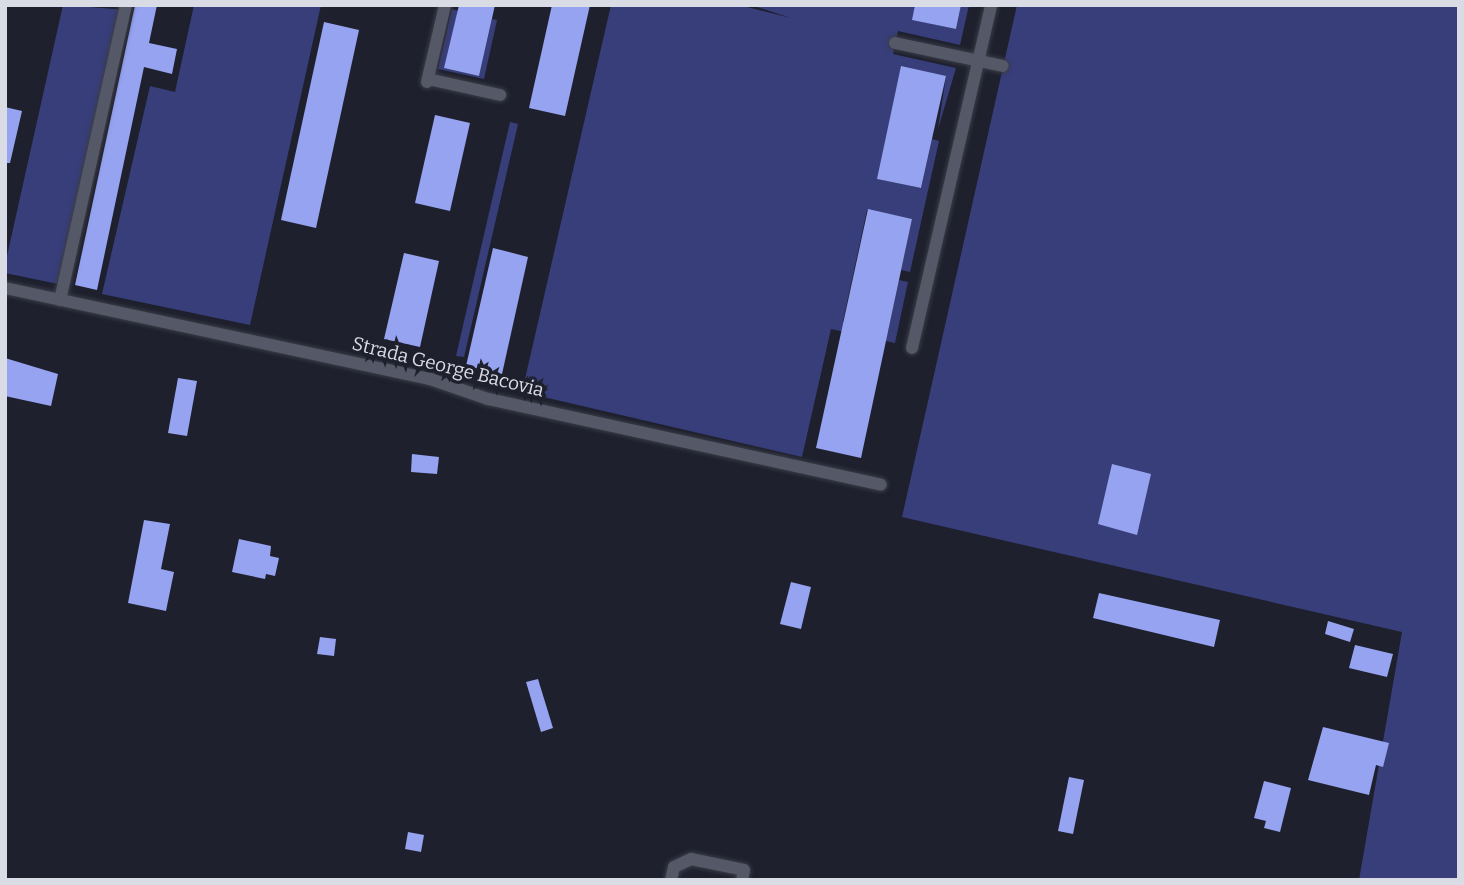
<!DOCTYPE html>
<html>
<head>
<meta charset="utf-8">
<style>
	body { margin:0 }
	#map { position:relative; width:1464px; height:885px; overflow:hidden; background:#1e202d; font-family:Bitter,serif }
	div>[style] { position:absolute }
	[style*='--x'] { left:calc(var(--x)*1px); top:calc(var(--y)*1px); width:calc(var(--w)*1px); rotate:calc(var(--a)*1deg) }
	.green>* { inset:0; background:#383e7a }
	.building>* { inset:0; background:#96a3f0 }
	.roads { filter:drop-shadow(0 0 2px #3a3c47) drop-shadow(0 0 2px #3a3c47) }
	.street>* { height:12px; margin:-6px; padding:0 6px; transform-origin:6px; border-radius:6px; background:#555867 }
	span { translate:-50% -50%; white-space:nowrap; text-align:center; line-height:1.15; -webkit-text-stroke:7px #1e202d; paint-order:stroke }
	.street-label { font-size:19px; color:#dadce5 }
	.frame { position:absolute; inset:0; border:7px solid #dadce5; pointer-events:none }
</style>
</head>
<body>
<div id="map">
	<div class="green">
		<i style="clip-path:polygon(63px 5px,128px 10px,63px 285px,5px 273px,5px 265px)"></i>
		<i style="clip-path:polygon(194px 5px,321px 5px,250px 325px,102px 294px,150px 86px,175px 92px)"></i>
		<i style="clip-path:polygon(611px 5px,739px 5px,791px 18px,751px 5px,915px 5px,913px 20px,956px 29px,961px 5px,969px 5px,960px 45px,898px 31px,893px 54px,956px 68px,938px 129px,946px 76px,877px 179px,921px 188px,932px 139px,939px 141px,910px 272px,901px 270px,912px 219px,867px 210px,843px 321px,888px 331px,899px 280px,908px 282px,896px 338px,895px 343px,831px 329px,802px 457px,522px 392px)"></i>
		<i style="clip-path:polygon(1017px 5px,1459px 5px,1459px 880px,1359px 880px,1402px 632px,902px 517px)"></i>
		<i style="clip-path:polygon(452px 9px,458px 11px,445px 68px,479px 76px,492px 19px,497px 20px,484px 79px,438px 69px)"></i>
		<i style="clip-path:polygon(510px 122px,518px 124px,464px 357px,456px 356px)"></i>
	</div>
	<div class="building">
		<i style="clip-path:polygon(135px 5px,157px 5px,149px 43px,177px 49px,172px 74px,144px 67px,97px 290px,75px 285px)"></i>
		<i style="clip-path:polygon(459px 5px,495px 5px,479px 76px,444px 68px)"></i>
		<i style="clip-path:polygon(552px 5px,590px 5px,565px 116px,529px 108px)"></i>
		<i style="clip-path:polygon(915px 5px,961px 5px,956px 29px,912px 20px)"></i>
		<i style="clip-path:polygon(324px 22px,359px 30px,316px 228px,281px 220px)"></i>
		<i style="clip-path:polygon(901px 66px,946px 76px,921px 188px,877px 179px)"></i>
		<i style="clip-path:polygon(5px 107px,22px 111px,10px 163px,5px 163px)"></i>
		<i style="clip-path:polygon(435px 115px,470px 123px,450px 211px,415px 203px)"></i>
		<i style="clip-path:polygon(868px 209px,912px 219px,861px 458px,816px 448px)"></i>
		<i style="clip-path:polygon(493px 248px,528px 257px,502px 374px,466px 366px)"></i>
		<i style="clip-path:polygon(404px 253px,439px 261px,420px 347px,384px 339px)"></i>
		<i style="clip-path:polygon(5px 358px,58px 374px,51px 406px,5px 396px)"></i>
		<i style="clip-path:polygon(178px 378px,197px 381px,187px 436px,168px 433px)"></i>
		<i style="clip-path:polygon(412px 454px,439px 457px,437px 474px,411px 472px)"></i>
		<i style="clip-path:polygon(1112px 464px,1151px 474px,1137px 535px,1098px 524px)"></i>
		<i style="clip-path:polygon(144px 520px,170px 524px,161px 569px,174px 572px,166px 611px,128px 603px)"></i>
		<i style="clip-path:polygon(239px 539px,271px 546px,270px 556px,279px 558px,275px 576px,266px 574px,265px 579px,232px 572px)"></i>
		<i style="clip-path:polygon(791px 582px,811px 587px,801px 629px,780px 624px)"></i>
		<i style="clip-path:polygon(1099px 593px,1220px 620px,1214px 647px,1093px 618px)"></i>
		<i style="clip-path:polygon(1328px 621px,1354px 629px,1350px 642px,1325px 634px)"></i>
		<i style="clip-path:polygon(320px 637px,336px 639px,334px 656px,317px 654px)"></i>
		<i style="clip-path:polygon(1355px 645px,1393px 654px,1387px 677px,1349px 668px)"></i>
		<i style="clip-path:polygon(538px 679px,553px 728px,541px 732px,526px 682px)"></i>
		<i style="clip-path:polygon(1323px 727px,1389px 743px,1383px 767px,1376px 765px,1369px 795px,1308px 780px)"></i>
		<i style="clip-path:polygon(1069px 777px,1084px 780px,1073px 834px,1058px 831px)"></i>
		<i style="clip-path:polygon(1264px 781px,1291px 788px,1280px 832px,1264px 828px,1266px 821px,1254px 818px)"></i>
		<i style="clip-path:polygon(408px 832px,424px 835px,421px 852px,405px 849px)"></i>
	</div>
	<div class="roads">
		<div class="street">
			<i style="--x:895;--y:43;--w:110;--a:12"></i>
			<i style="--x:428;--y:79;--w:74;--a:12.5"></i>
			<i style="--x:427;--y:82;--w:79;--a:-76.8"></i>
			<i style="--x:5;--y:288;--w:435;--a:12.1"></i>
			<i style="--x:430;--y:379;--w:61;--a:19"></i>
			<i style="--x:488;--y:399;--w:402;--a:12.3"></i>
			<i style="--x:60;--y:300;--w:302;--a:-77.4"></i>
			<i style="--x:912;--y:348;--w:352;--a:-77"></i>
			<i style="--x:671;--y:880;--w:13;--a:-77"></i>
			<i style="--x:674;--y:867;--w:19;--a:-25"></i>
			<i style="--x:691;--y:859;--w:54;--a:11.7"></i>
			<i style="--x:744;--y:870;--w:10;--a:101"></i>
		</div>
	</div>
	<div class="street-label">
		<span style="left:448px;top:367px;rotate:14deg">Strada George Bacovia</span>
	</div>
	<div class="frame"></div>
</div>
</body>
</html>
